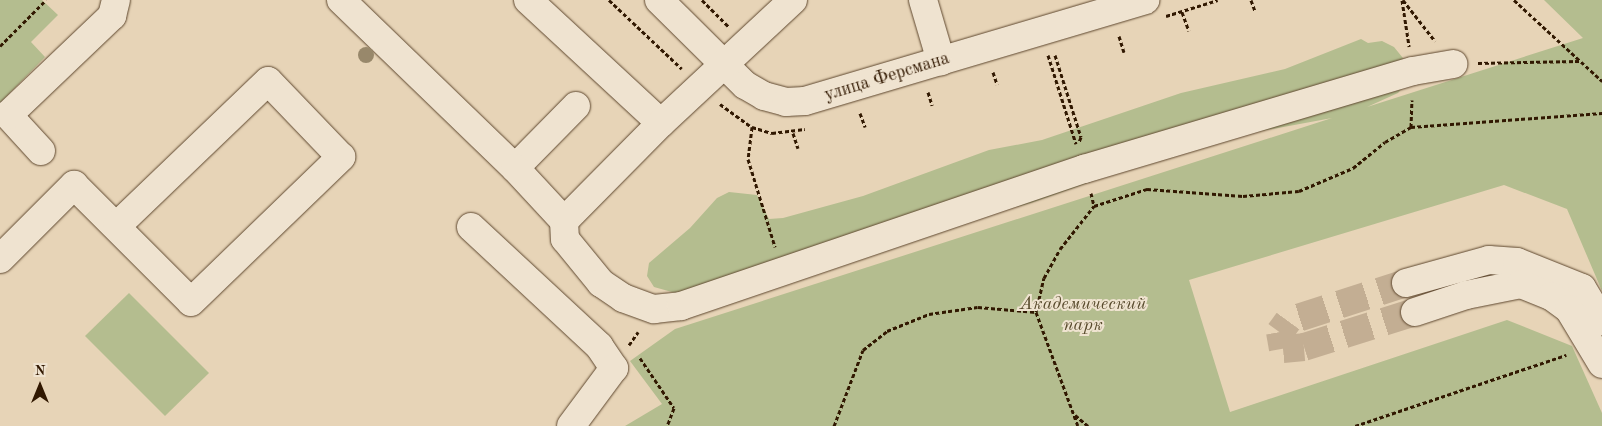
<!DOCTYPE html>
<html>
<head>
<meta charset="utf-8">
<style>
	body { margin:0 }
	#map { position:relative; width:1602px; height:426px; overflow:hidden; background:#e7d4b7; font-family:"Old Standard TT",serif }
	div>[style] { position:absolute }
	[style*='--x'] { left:calc(var(--x)*1px); top:calc(var(--y)*1px); width:calc(var(--w)*1px); rotate:calc(var(--a)*1deg) }
	.green>* { inset:0; background:#b4bd8f }
	.minor-tunnel>* { height:28px; margin-top:-14px; transform-origin:0; background:repeating-linear-gradient(90deg,#c3ae93 0 28px,transparent 0 42px) }
	.path>* { height:3px; margin-top:-1.5px; transform-origin:0; background:repeating-linear-gradient(90deg,#311801 0 4px,transparent 0 6.5px) }
	.roads { filter:drop-shadow(0 0 1px #5e472e) drop-shadow(0 0 1px #5e472e) }
	.minor>* { height:28px; margin:-14px; padding:0 14px; transform-origin:14px; border-radius:14px; background:#efe3d0 }
	.trees>* { width:16px; height:16px; margin:-8px; border-radius:50%; background:#98886b }
	span { translate:-50% -50%; white-space:nowrap; text-align:center; line-height:1.15; -webkit-text-stroke:4px #efe3d0; paint-order:stroke }
	.street-label { font-size:18px; color:#311801 }
	.park-label { font-size:18px; color:#584a2c; font-style:italic }
	.north { position:absolute; left:15px; top:361px; width:50px; height:50px; -webkit-text-stroke:4px #efe3d0; paint-order:stroke; rotate:0deg; font-size:14px; font-weight:700; line-height:20px; text-align:center; color:#311801 }
	.north::after { content:''; display:block; margin:auto; width:18px; height:22px; background:#311801; clip-path:polygon(50% 0,100% 100%,50% 72%,0 100%) }
</style>
</head>
<body>
<div id="map">
	<div class="green">
		<i style="clip-path:polygon(0 0,42px 0,58px 15px,31px 42px,45px 57px,0 103px)"></i>
		<i style="clip-path:polygon(1544px 0,1602px 0,1602px 291px,1567px 209px,1504px 185px,1189px 280px,1230px 412px,1507px 320px,1572px 346px,1602px 413px,1602px 426px,625px 426px,662px 404px,630px 361px,675px 329px,1332px 118px,1207px 141px,1031px 203px,679px 294px,654px 287px,647px 276px,649px 263px,690px 228px,717px 198px,729px 192px,757px 195px,769px 219px,783px 218px,863px 196px,989px 150px,1042px 140px,1181px 93px,1285px 69px,1361px 39px,1368px 43px,1382px 41px,1394px 47px,1411px 68px,1407px 83px,1398px 93px,1367px 107px,1583px 38px)"></i>
		<i style="clip-path:polygon(129px 293px,209px 373px,165px 416px,85px 336px)"></i>
	</div>
	<div class="minor-tunnel">
		<i style="--x:1406;--y:283;--w:124;--a:162.1"></i>
		<i style="--x:1288;--y:321;--w:14;--a:126"></i>
		<i style="--x:1280;--y:332;--w:17;--a:80"></i>
		<i style="--x:1283;--y:349;--w:21;--a:-5"></i>
		<i style="--x:1304;--y:347;--w:116;--a:-17.5"></i>
	</div>
	<div class="path">
		<i style="--x:609;--y:0;--w:100;--a:43.4"></i>
		<i style="--x:702;--y:0;--w:37;--a:45"></i>
		<i style="--x:1251;--y:0;--w:12;--a:70"></i>
		<i style="--x:1402;--y:0;--w:47;--a:81.3"></i>
		<i style="--x:1403;--y:0;--w:52;--a:52"></i>
		<i style="--x:1514;--y:0;--w:120;--a:42.6"></i>
		<i style="--x:1182;--y:12;--w:20;--a:70"></i>
		<i style="--x:1166;--y:16;--w:54;--a:-17.1"></i>
		<i style="--x:1119;--y:36;--w:17;--a:73"></i>
		<i style="--x:0;--y:46;--w:65;--a:-45"></i>
		<i style="--x:1048;--y:55;--w:93;--a:72.5"></i>
		<i style="--x:1055;--y:55;--w:86;--a:72.4"></i>
		<i style="--x:1081;--y:137;--w:5;--a:112"></i>
		<i style="--x:1478;--y:63;--w:102;--a:-1.1"></i>
		<i style="--x:993;--y:72;--w:13;--a:72"></i>
		<i style="--x:928;--y:92;--w:14;--a:73"></i>
		<i style="--x:720;--y:104;--w:39;--a:36"></i>
		<i style="--x:752;--y:127;--w:21;--a:17"></i>
		<i style="--x:772;--y:133;--w:33;--a:-7"></i>
		<i style="--x:860;--y:113;--w:15;--a:70"></i>
		<i style="--x:752;--y:127;--w:32;--a:97"></i>
		<i style="--x:748;--y:159;--w:92;--a:72.9"></i>
		<i style="--x:1411;--y:127;--w:27;--a:-88"></i>
		<i style="--x:793;--y:133;--w:16;--a:72"></i>
		<i style="--x:1091;--y:193;--w:13;--a:77"></i>
		<i style="--x:1036;--y:312;--w:121;--a:69.8"></i>
		<i style="--x:629;--y:345;--w:16;--a:-55"></i>
		<i style="--x:640;--y:358;--w:60;--a:55.8"></i>
		<i style="--x:674;--y:408;--w:19;--a:111"></i>
		<i style="--x:1075;--y:415;--w:17;--a:40"></i>
		<i style="--x:834;--y:426;--w:81;--a:-69.1"></i>
		<i style="--x:863;--y:350;--w:31;--a:-38"></i>
		<i style="--x:887;--y:331;--w:45;--a:-22"></i>
		<i style="--x:929;--y:314;--w:49;--a:-8.1"></i>
		<i style="--x:978;--y:307;--w:58;--a:4.9"></i>
		<i style="--x:1036;--y:312;--w:35;--a:-77"></i>
		<i style="--x:1044;--y:278;--w:33;--a:-61"></i>
		<i style="--x:1060;--y:249;--w:55;--a:-51.7"></i>
		<i style="--x:1094;--y:206;--w:56;--a:-17.8"></i>
		<i style="--x:1147;--y:189;--w:96;--a:4.2"></i>
		<i style="--x:1243;--y:196;--w:56;--a:-5.1"></i>
		<i style="--x:1299;--y:191;--w:59;--a:-23.1"></i>
		<i style="--x:1353;--y:168;--w:41;--a:-39.1"></i>
		<i style="--x:1385;--y:142;--w:30;--a:-30"></i>
		<i style="--x:1411;--y:127;--w:192;--a:-4.2"></i>
		<i style="--x:1355;--y:426;--w:223;--a:-18.6"></i>
	</div>
	<div class="roads">
		<div class="minor">
			<i style="--x:341;--y:0;--w:242;--a:44"></i>
			<i style="--x:515;--y:168;--w:87;--a:-45.5"></i>
			<i style="--x:528;--y:0;--w:181;--a:42.8"></i>
			<i style="--x:659;--y:0;--w:121;--a:44.7"></i>
			<i style="--x:745;--y:85;--w:22;--a:30"></i>
			<i style="--x:764;--y:96;--w:23;--a:15"></i>
			<i style="--x:786;--y:102;--w:19;--a:-3"></i>
			<i style="--x:805;--y:101;--w:355;--a:-16.5"></i>
			<i style="--x:793;--y:0;--w:180;--a:137"></i>
			<i style="--x:661;--y:123;--w:138;--a:134.7"></i>
			<i style="--x:564;--y:221;--w:18;--a:87"></i>
			<i style="--x:565;--y:239;--w:57;--a:50.7"></i>
			<i style="--x:601;--y:283;--w:27;--a:34"></i>
			<i style="--x:623;--y:298;--w:33;--a:20"></i>
			<i style="--x:654;--y:309;--w:27;--a:-6"></i>
			<i style="--x:681;--y:306;--w:426;--a:-18.8"></i>
			<i style="--x:1084;--y:169;--w:343;--a:-16.6"></i>
			<i style="--x:1413;--y:71;--w:41;--a:-9.9"></i>
			<i style="--x:923;--y:0;--w:64;--a:73.6"></i>
			<i style="--x:41;--y:151;--w:49;--a:-132.5"></i>
			<i style="--x:8;--y:115;--w:144;--a:-43.6"></i>
			<i style="--x:112;--y:16;--w:16;--a:-76"></i>
			<i style="--x:515;--y:168;--w:72;--a:47.2"></i>
			<i style="--x:471;--y:227;--w:175;--a:42.9"></i>
			<i style="--x:599;--y:346;--w:27;--a:56"></i>
			<i style="--x:614;--y:368;--w:72;--a:126.6"></i>
			<i style="--x:0;--y:259;--w:105;--a:-45"></i>
			<i style="--x:74;--y:185;--w:165;--a:45"></i>
			<i style="--x:191;--y:302;--w:209;--a:-44"></i>
			<i style="--x:341;--y:157;--w:105;--a:-133.8"></i>
			<i style="--x:268;--y:81;--w:209;--a:136.2"></i>
			<i style="--x:1406;--y:283;--w:86;--a:-15.5"></i>
			<i style="--x:1489;--y:260;--w:28;--a:4"></i>
			<i style="--x:1517;--y:262;--w:70;--a:21.8"></i>
			<i style="--x:1582;--y:288;--w:39;--a:59"></i>
			<i style="--x:1415;--y:312;--w:54;--a:-18.4"></i>
			<i style="--x:1466;--y:295;--w:56;--a:-11.3"></i>
			<i style="--x:1521;--y:284;--w:32;--a:22"></i>
			<i style="--x:1551;--y:296;--w:22;--a:36"></i>
			<i style="--x:1569;--y:309;--w:64;--a:59"></i>
		</div>
	</div>
	<div class="trees">
		<i style="left:366px;top:55px"></i>
	</div>
	<div class="street-label">
		<span style="left:887px;top:77px;rotate:-17deg">улица Ферсмана</span>
	</div>
	<div class="park-label">
		<span style="left:1083px;top:315px">Академический<br>парк</span>
	</div>
	<div class="north">N</div>
</div>
</body>
</html>
